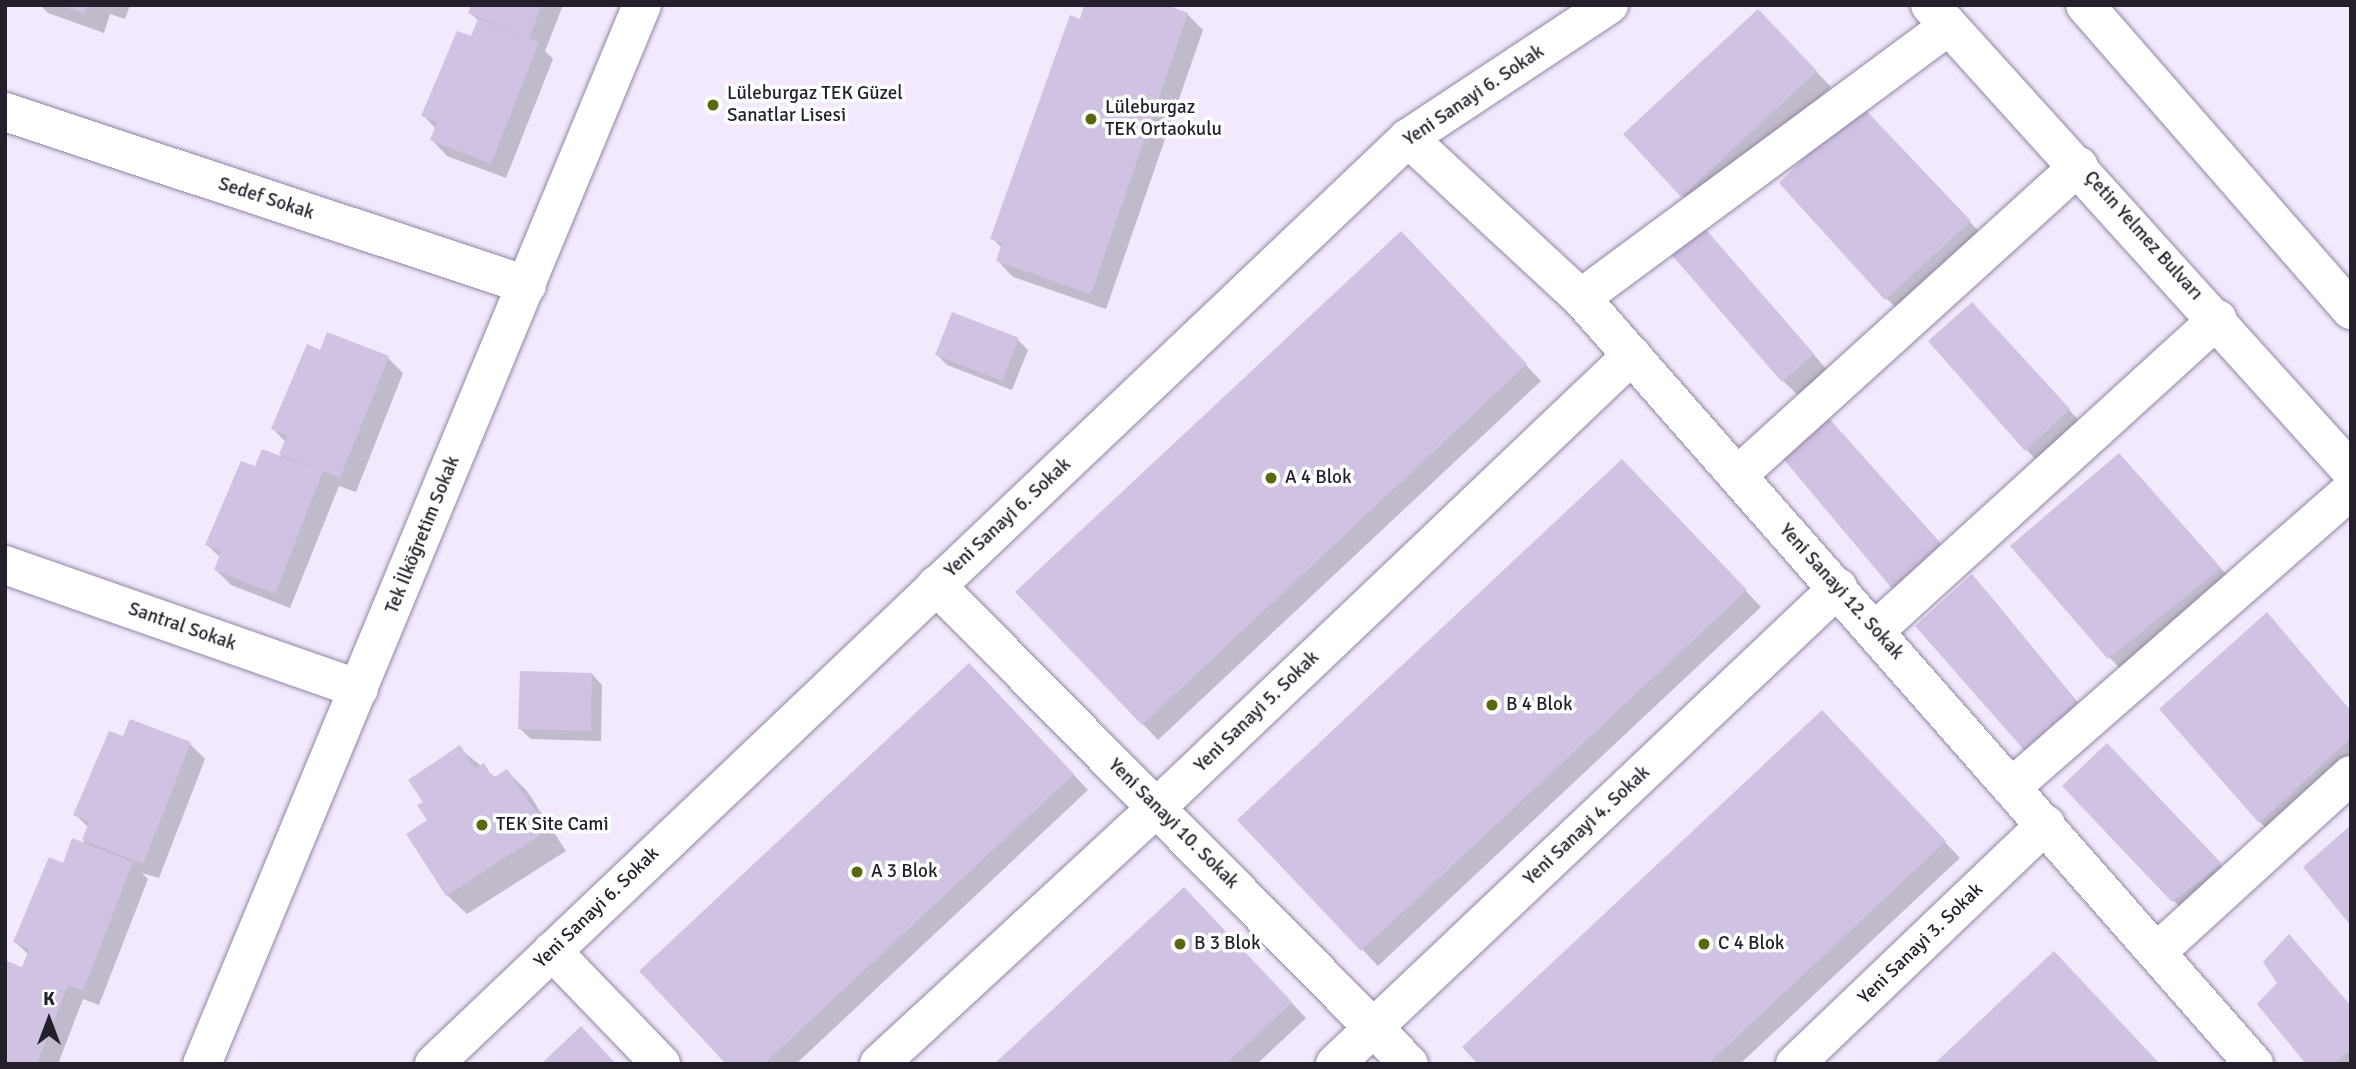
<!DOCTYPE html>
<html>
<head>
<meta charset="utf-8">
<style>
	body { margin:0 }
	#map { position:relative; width:2356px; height:1069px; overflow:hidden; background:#f2e9fd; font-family:Signika,sans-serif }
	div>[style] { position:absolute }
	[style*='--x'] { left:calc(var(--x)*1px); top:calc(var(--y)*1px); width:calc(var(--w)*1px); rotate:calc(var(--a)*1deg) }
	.shadow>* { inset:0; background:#0003 }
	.building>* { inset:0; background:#d0c2e2 }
	.roads { filter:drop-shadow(0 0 2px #9385a4) drop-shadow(0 0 2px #9385a4) }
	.minor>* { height:38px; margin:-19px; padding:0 19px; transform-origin:19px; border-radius:19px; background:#fff }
	.dots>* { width:19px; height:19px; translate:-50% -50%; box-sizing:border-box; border:4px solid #fff; border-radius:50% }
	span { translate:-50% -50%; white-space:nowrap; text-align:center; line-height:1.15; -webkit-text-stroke:7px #fff; paint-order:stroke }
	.poi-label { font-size:19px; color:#251f2b }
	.left { translate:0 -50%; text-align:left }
	.street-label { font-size:19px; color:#251f2b }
	.frame { position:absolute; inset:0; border:7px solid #251f2b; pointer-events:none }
	.north { position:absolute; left:14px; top:985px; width:70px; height:70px; -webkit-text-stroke:5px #fff; paint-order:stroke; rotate:0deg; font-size:19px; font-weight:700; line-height:28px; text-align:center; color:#251f2b }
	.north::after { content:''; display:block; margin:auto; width:24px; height:32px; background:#251f2b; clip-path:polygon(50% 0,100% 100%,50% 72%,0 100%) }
</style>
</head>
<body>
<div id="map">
	<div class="shadow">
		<i style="clip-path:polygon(40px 5px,130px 5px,125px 19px,110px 14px,104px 33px,48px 13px)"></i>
		<i style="clip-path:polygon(473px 5px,563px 5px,545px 51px,553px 59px,506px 178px,447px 156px,432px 140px,436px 129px,423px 115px,472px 38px,479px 21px,470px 13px)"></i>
		<i style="clip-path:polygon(1187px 14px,1203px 30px,1106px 309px,1013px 277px,998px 261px,1002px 248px,992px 238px,1081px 21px)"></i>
		<i style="clip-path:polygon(1774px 27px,1831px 87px,1698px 211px,1682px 195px)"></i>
		<i style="clip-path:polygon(1874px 121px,1985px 238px,1902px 314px,1886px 298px)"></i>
		<i style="clip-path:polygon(1717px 243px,1828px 371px,1799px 396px,1783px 381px)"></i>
		<i style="clip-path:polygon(1416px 249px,1541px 381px,1158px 740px,1018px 592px)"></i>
		<i style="clip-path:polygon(1987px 320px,2084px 426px,2041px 465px,2026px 449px)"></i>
		<i style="clip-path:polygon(1018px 340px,1028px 350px,1012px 390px,947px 365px,937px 355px)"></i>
		<i style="clip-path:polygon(321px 353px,388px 358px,403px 373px,356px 492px,339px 486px,290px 608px,231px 585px,216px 570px,221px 558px,207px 545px,256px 468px,280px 457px,286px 442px,273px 429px)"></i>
		<i style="clip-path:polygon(2134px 471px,2235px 584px,2125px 673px,2109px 657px)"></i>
		<i style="clip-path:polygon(1638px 477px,1761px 607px,1378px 966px,1240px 820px)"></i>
		<i style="clip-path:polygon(1972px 577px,1987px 592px,2098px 727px,1917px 627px)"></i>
		<i style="clip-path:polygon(2267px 614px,2351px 711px,2351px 768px,2275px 837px,2260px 822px)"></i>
		<i style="clip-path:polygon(592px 674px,602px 685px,601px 741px,531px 739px,520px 729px)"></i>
		<i style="clip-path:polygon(985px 680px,1088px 790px,796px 1064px,729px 1064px)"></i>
		<i style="clip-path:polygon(1837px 728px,1960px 858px,1740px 1064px,1481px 1064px)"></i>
		<i style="clip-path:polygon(124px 738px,190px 744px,205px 759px,159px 878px,142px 873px,148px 879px,99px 1005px,83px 999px,58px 1064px,5px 1064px,29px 955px,15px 942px,83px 844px,89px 828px,76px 815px)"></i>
		<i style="clip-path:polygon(459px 748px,496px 778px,507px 771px,527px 791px,566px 851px,467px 914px,447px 895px,426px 802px)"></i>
		<i style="clip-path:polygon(2122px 761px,2236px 881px,2189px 916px,2174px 901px)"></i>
		<i style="clip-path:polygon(1199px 904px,1306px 1018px,1257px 1064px,997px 1064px)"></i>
		<i style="clip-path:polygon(2289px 937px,2351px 1006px,2351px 1064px,2308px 1064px,2279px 984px)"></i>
	</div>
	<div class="building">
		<i style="clip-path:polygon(60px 5px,87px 5px,84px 14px)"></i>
		<i style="clip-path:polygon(471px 5px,542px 5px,529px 38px,539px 42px,491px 164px,430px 140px,437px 122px,421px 116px,457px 31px,471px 36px,478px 19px,525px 37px,468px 13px)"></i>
		<i style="clip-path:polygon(1084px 5px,1167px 5px,1188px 13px,1091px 294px,996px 261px,1002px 243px,990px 239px,1070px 15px,1080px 19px)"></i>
		<i style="clip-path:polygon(1758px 9px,1817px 71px,1681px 197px,1623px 134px)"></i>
		<i style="clip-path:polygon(1859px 103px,1971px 221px,1885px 300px,1779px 183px)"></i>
		<i style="clip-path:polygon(1702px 225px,1814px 354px,1782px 382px,1670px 253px)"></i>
		<i style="clip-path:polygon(1401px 231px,1527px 364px,1142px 725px,1015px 592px)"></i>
		<i style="clip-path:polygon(1972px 302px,2070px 409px,2025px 451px,1928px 341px)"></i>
		<i style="clip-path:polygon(952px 312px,1019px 338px,1002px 381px,935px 355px)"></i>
		<i style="clip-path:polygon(327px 332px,389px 356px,340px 478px,323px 471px,275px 594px,214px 570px,221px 552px,205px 545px,241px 461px,255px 466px,262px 449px,313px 468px,279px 454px,287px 436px,271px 429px,307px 344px,320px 350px)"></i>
		<i style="clip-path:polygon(1826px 415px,1945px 548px,1895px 592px,1780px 455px)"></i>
		<i style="clip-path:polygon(2119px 453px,2221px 568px,2108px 659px,2010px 546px)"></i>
		<i style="clip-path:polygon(1622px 459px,1747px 590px,1361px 951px,1237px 820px)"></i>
		<i style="clip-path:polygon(1972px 574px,2084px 711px,2032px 759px,1915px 626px)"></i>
		<i style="clip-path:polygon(2267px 612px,2351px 712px,2351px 738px,2259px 823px,2159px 709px)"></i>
		<i style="clip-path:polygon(969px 663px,1074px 774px,764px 1064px,726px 1064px,639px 971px)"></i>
		<i style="clip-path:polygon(520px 671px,592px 673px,591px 731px,518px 729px)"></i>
		<i style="clip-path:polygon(1822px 710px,1946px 841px,1708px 1064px,1478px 1064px,1462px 1047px)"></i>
		<i style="clip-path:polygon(130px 719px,191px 742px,143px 864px,82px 840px,89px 822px,73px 815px,109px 731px,123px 736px)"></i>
		<i style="clip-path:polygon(2107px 743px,2222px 864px,2172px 902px,2062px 786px)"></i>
		<i style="clip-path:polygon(460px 745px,475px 768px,484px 763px,493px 778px,507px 769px,548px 830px,446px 896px,406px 834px,427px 820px,417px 805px,423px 802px,408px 780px)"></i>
		<i style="clip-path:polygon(2351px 825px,2351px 926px,2303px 867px)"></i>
		<i style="clip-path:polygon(72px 838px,133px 862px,83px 991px,68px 985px,37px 1064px,5px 1064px,5px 965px,7px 961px,22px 967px,29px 949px,13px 942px,49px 857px,63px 863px)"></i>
		<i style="clip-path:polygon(1184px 887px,1292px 1002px,1226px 1064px,994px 1064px)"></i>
		<i style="clip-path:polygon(2289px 934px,2351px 1006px,2351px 1049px,2334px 1064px,2306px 1064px,2257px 1004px,2277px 983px,2263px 962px)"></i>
		<i style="clip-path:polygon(2054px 951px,2160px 1064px,1934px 1064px)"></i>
		<i style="clip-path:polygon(581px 1026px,616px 1064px,541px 1064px)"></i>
	</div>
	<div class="roads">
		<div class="minor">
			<i style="--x:1930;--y:5;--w:628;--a:47.9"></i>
			<i style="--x:2085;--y:5;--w:405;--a:48.9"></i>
			<i style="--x:5;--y:112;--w:550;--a:18.34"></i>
			<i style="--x:1408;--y:138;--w:236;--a:42.8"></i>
			<i style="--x:1581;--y:298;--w:1020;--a:48.7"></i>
			<i style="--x:1581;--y:298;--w:457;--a:-36.5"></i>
			<i style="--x:1738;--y:475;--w:460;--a:-42.2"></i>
			<i style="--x:5;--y:565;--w:375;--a:19.3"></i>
			<i style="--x:936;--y:585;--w:673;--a:45.36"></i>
			<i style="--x:1876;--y:630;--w:462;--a:-42.3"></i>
			<i style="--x:2013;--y:786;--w:449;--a:-41.2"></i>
			<i style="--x:552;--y:951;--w:157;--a:46"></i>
			<i style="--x:2158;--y:951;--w:261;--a:-42.4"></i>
			<i style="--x:202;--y:1064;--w:1147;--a:-67.44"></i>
			<i style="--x:434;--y:1064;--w:1344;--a:-43.55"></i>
			<i style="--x:1408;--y:138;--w:241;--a:-33.5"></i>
			<i style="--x:879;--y:1064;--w:377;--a:-42.7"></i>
			<i style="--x:1156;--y:808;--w:657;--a:-43.58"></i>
			<i style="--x:1335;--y:1064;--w:693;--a:-43.42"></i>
			<i style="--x:1795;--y:1064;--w:347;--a:-43.7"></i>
		</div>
	</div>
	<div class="dots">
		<i style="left:713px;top:105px;background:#59670d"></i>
		<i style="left:1091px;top:119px;background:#59670d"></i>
		<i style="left:1271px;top:478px;background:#59670d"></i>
		<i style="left:1492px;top:705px;background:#59670d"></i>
		<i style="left:482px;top:825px;background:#59670d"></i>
		<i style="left:857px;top:872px;background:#59670d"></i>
		<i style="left:1180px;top:944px;background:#59670d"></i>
		<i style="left:1704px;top:944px;background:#59670d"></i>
	</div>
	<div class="poi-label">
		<span class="left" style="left:727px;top:105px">Lüleburgaz TEK Güzel<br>Sanatlar Lisesi</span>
		<span class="left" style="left:1105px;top:119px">Lüleburgaz<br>TEK Ortaokulu</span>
		<span class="left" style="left:1285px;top:478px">A 4 Blok</span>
		<span class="left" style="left:1506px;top:705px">B 4 Blok</span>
		<span class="left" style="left:496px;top:825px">TEK Site Cami</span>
		<span class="left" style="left:871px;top:872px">A 3 Blok</span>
		<span class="left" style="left:1194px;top:944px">B 3 Blok</span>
		<span class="left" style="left:1718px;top:944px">C 4 Blok</span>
	</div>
	<div class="street-label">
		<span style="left:1474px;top:96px;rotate:-34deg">Yeni Sanayi 6. Sokak</span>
		<span style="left:266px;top:199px;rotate:18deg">Sedef Sokak</span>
		<span style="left:2143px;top:236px;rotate:48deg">Çetin Yelmez Bulvarı</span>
		<span style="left:1008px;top:518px;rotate:-43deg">Yeni Sanayi 6. Sokak</span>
		<span style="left:423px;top:535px;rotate:-68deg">Tek İlköğretim Sokak</span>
		<span style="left:1841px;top:592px;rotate:48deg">Yeni Sanayi 12. Sokak</span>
		<span style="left:182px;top:627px;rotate:19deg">Santral Sokak</span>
		<span style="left:1257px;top:712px;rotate:-44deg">Yeni Sanayi 5. Sokak</span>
		<span style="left:1173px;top:824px;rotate:45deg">Yeni Sanayi 10. Sokak</span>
		<span style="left:1587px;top:826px;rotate:-43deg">Yeni Sanayi 4. Sokak</span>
		<span style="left:597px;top:908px;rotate:-44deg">Yeni Sanayi 6. Sokak</span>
		<span style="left:1921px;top:944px;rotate:-44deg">Yeni Sanayi 3. Sokak</span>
	</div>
	<div class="frame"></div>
	<div class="north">K</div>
</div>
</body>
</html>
